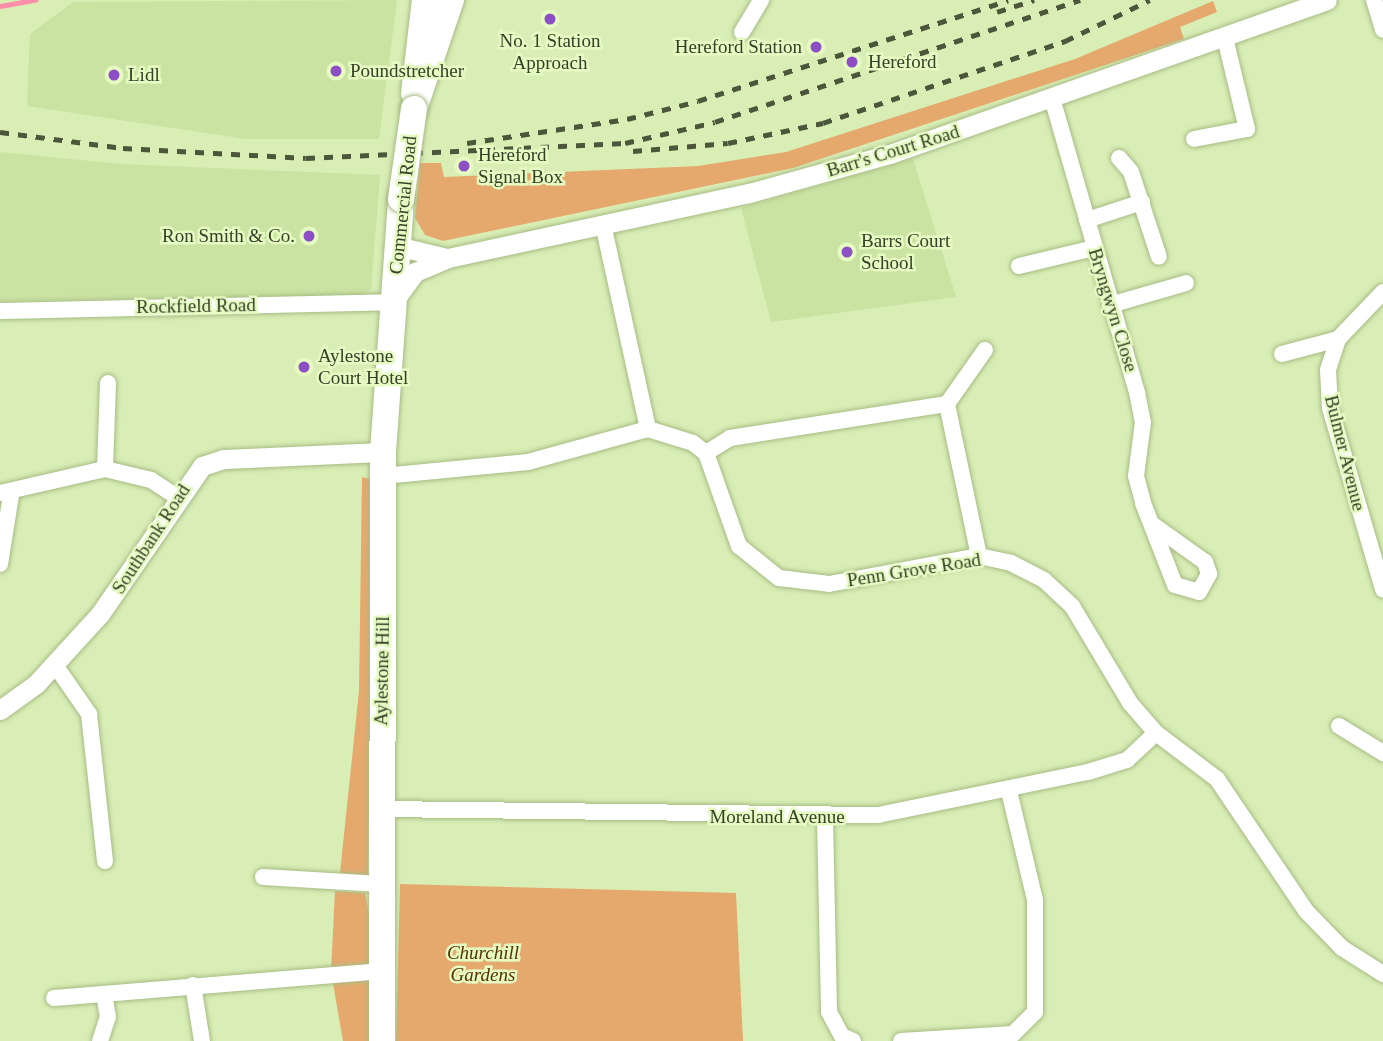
<!DOCTYPE html>
<html>
<head>
<meta charset="utf-8">
<style>
	body { margin:0 }
	#map { position:relative; width:1383px; height:1041px; overflow:hidden; background:#d8eeb5; font-family:"Times New Roman",serif }
	div>[style] { position:absolute }
	[style*='--x'] { left:calc(var(--x)*1px); top:calc(var(--y)*1px); width:calc(var(--w)*1px); rotate:calc(var(--a)*1deg) }
	.built>* { inset:0; background:#cae2a2 }
	.green>* { inset:0; background:#e6a96d }
	.stream>* { height:4.5px; margin:-2.25px; padding:0 2.25px; transform-origin:2.25px; border-radius:2.25px; background:#fc8ea9 }
	.roads { filter:drop-shadow(0 0 2px #a7bc85) drop-shadow(0 0 2px #a7bc85) }
	.minor>* { height:16px; margin:-8px; padding:0 8px; transform-origin:8px; border-radius:8px; background:#fff }
	.tertiary>* { height:19px; margin:-9.5px; padding:0 9.5px; transform-origin:9.5px; border-radius:9.5px; background:#fff }
	.trunk>* { height:26px; margin:-13px; padding:0 13px; transform-origin:13px; border-radius:13px; background:#fff }
	.rail>* { height:4.5px; margin-top:-2.25px; transform-origin:0; background:repeating-linear-gradient(90deg,#4b563a 0 9px,transparent 0 18px) }
	.bridges { filter:drop-shadow(0 0 2px #a7bc85) drop-shadow(0 0 2px #a7bc85) }
	.trunk-bridge>* { height:26px; margin:-13px; padding:0 13px; transform-origin:13px; border-radius:13px; background:#fff }
	.dots>* { width:19px; height:19px; translate:-50% -50%; box-sizing:border-box; border:4px solid #e5fbc2; border-radius:50% }
	span { translate:-50% -50%; white-space:nowrap; text-align:center; line-height:1.15; -webkit-text-stroke:5px #e5fbc2; paint-order:stroke }
	.poi-label { font-size:19px; color:#363f28 }
	.right { translate:-100% -50%; text-align:right }
	.left { translate:0 -50%; text-align:left }
	.street-label { font-size:19px; color:#363f28 }
	.park-label { font-size:19px; color:#573100; font-style:italic }
</style>
</head>
<body>
<div id="map">
	<div class="built">
		<i style="clip-path:polygon(397px 0,379px 139px,246px 139px,27px 106px,30px 34px,73px 2px)"></i>
		<i style="clip-path:polygon(0 152px,121px 164px,380px 175px,371px 289px,361px 295px,0 301px)"></i>
		<i style="clip-path:polygon(913px 159px,956px 297px,771px 322px,741px 208px)"></i>
	</div>
	<div class="green">
		<i style="clip-path:polygon(1213px 1px,1217px 12px,1180px 27px,1184px 39px,793px 168px,443px 241px,425px 235px,415px 218px,420px 163px,441px 163px,444px 177px,698px 166px,786px 152px,1075px 59px)"></i>
		<i style="clip-path:polygon(362px 477px,372px 480px,373px 505px,368px 875px,340px 873px,359px 691px)"></i>
		<i style="clip-path:polygon(400px 884px,736px 893px,743px 1041px,396px 1041px)"></i>
		<i style="clip-path:polygon(335px 891px,365px 893px,380px 971px,382px 1041px,343px 1041px,331px 972px)"></i>
	</div>
	<div class="stream">
		<i style="--x:0;--y:6;--w:36;--a:-10"></i>
	</div>
	<div class="roads">
		<div class="minor">
			<i style="--x:1374;--y:0;--w:31;--a:73"></i>
			<i style="--x:742;--y:32;--w:37;--a:-59"></i>
			<i style="--x:1052;--y:98;--w:306;--a:73.9"></i>
			<i style="--x:1137;--y:392;--w:31;--a:79"></i>
			<i style="--x:1143;--y:422;--w:54;--a:97.4"></i>
			<i style="--x:1136;--y:476;--w:28;--a:75"></i>
			<i style="--x:1143;--y:503;--w:88;--a:68.7"></i>
			<i style="--x:1175;--y:585;--w:25;--a:16"></i>
			<i style="--x:1199;--y:592;--w:21;--a:-61"></i>
			<i style="--x:1209;--y:574;--w:13;--a:-108"></i>
			<i style="--x:1205;--y:562;--w:65;--a:-144.4"></i>
			<i style="--x:1194;--y:139;--w:54;--a:-10.7"></i>
			<i style="--x:1247;--y:129;--w:94;--a:-103.6"></i>
			<i style="--x:1119;--y:158;--w:18;--a:49"></i>
			<i style="--x:1131;--y:172;--w:89;--a:71.8"></i>
			<i style="--x:1087;--y:220;--w:58;--a:-18.1"></i>
			<i style="--x:603;--y:224;--w:210;--a:77.6"></i>
			<i style="--x:1019;--y:266;--w:77;--a:-13.5"></i>
			<i style="--x:1383;--y:292;--w:65;--a:133.8"></i>
			<i style="--x:1338;--y:339;--w:33;--a:108"></i>
			<i style="--x:1328;--y:370;--w:38;--a:87"></i>
			<i style="--x:1330;--y:408;--w:189;--a:73.7"></i>
			<i style="--x:1110;--y:305;--w:79;--a:-16.1"></i>
			<i style="--x:0;--y:311;--w:393;--a:-1.3"></i>
			<i style="--x:1282;--y:354;--w:58;--a:-15"></i>
			<i style="--x:706;--y:453;--w:28;--a:-32"></i>
			<i style="--x:730;--y:438;--w:220;--a:-8.9"></i>
			<i style="--x:105;--y:469;--w:86;--a:-88"></i>
			<i style="--x:383;--y:476;--w:146;--a:-5.5"></i>
			<i style="--x:528;--y:462;--w:124;--a:-15.4"></i>
			<i style="--x:648;--y:429;--w:47;--a:17.3"></i>
			<i style="--x:693;--y:443;--w:16;--a:38"></i>
			<i style="--x:706;--y:453;--w:99;--a:70.5"></i>
			<i style="--x:739;--y:546;--w:51;--a:38.7"></i>
			<i style="--x:779;--y:578;--w:50;--a:6.8"></i>
			<i style="--x:829;--y:584;--w:153;--a:-10.6"></i>
			<i style="--x:979;--y:556;--w:33;--a:12"></i>
			<i style="--x:1011;--y:563;--w:37;--a:27"></i>
			<i style="--x:1044;--y:580;--w:38;--a:43"></i>
			<i style="--x:1072;--y:606;--w:113;--a:59.1"></i>
			<i style="--x:1130;--y:703;--w:40;--a:49"></i>
			<i style="--x:1156;--y:733;--w:76;--a:37"></i>
			<i style="--x:1217;--y:779;--w:159;--a:56"></i>
			<i style="--x:1306;--y:911;--w:52;--a:45.8"></i>
			<i style="--x:1342;--y:948;--w:49;--a:32.4"></i>
			<i style="--x:0;--y:493;--w:108;--a:-12.9"></i>
			<i style="--x:105;--y:469;--w:47;--a:13.4"></i>
			<i style="--x:151;--y:480;--w:30;--a:33"></i>
			<i style="--x:979;--y:556;--w:155;--a:-101.9"></i>
			<i style="--x:947;--y:404;--w:66;--a:-54.9"></i>
			<i style="--x:0;--y:564;--w:70;--a:-80.9"></i>
			<i style="--x:55;--y:665;--w:60;--a:55.2"></i>
			<i style="--x:89;--y:714;--w:148;--a:83.8"></i>
			<i style="--x:1339;--y:726;--w:52;--a:31.5"></i>
			<i style="--x:380;--y:809;--w:498;--a:0.7"></i>
			<i style="--x:878;--y:815;--w:214;--a:-11.6"></i>
			<i style="--x:1088;--y:772;--w:41;--a:-17.1"></i>
			<i style="--x:1127;--y:760;--w:40;--a:-43"></i>
			<i style="--x:825;--y:819;--w:193;--a:88.8"></i>
			<i style="--x:829;--y:1012;--w:27;--a:62"></i>
			<i style="--x:842;--y:1036;--w:12;--a:24"></i>
			<i style="--x:263;--y:877;--w:117;--a:3.4"></i>
			<i style="--x:193;--y:985;--w:57;--a:80.9"></i>
			<i style="--x:54;--y:998;--w:327;--a:-4.7"></i>
			<i style="--x:100;--y:1041;--w:25;--a:-72"></i>
			<i style="--x:108;--y:1017;--w:23;--a:-100"></i>
			<i style="--x:901;--y:1041;--w:112;--a:-3.6"></i>
			<i style="--x:1013;--y:1034;--w:31;--a:-45"></i>
			<i style="--x:1035;--y:1012;--w:112;--a:-90"></i>
			<i style="--x:1035;--y:900;--w:112;--a:-103.4"></i>
		</div>
		<div class="tertiary">
			<i style="--x:397;--y:246;--w:51;--a:13.5"></i>
			<i style="--x:394;--y:301;--w:36;--a:-54"></i>
			<i style="--x:415;--y:272;--w:36;--a:-23"></i>
			<i style="--x:448;--y:258;--w:308;--a:-12.2"></i>
			<i style="--x:749;--y:193;--w:146;--a:-15.5"></i>
			<i style="--x:890;--y:154;--w:463;--a:-19.4"></i>
			<i style="--x:0;--y:710;--w:44;--a:-35.8"></i>
			<i style="--x:36;--y:684;--w:95;--a:-47.6"></i>
			<i style="--x:100;--y:614;--w:180;--a:-55.4"></i>
			<i style="--x:202;--y:466;--w:22;--a:-18"></i>
			<i style="--x:223;--y:459;--w:160;--a:-2.5"></i>
		</div>
		<div class="trunk">
			<i style="--x:414;--y:93;--w:94;--a:-83.3"></i>
			<i style="--x:414;--y:109;--w:115;--a:-71.3"></i>
			<i style="--x:382;--y:1041;--w:589;--a:-89.9"></i>
			<i style="--x:383;--y:452;--w:254;--a:-85.9"></i>
		</div>
	</div>
	<div class="rail">
		<i style="--x:997;--y:12;--w:39;--a:-18"></i>
		<i style="--x:0;--y:132;--w:124;--a:7.4"></i>
		<i style="--x:123;--y:148;--w:183;--a:3.1"></i>
		<i style="--x:306;--y:158;--w:319;--a:-2.7"></i>
		<i style="--x:625;--y:143;--w:92;--a:-13.1"></i>
		<i style="--x:715;--y:122;--w:385;--a:-18.5"></i>
		<i style="--x:467;--y:143;--w:162;--a:-8.5"></i>
		<i style="--x:627;--y:119;--w:73;--a:-14.2"></i>
		<i style="--x:698;--y:101;--w:326;--a:-18"></i>
		<i style="--x:633;--y:151;--w:95;--a:-4.8"></i>
		<i style="--x:728;--y:143;--w:97;--a:-11.9"></i>
		<i style="--x:823;--y:123;--w:256;--a:-18.7"></i>
		<i style="--x:1065;--y:41;--w:94;--a:-25.8"></i>
	</div>
	<div class="bridges">
		<div class="trunk-bridge">
			<i style="--x:401;--y:199;--w:91;--a:-81.8"></i>
		</div>
	</div>
	<div class="dots">
		<i style="left:550px;top:19px;background:#8c4fc5"></i>
		<i style="left:816px;top:47px;background:#8c4fc5"></i>
		<i style="left:852px;top:62px;background:#8c4fc5"></i>
		<i style="left:336px;top:71px;background:#8c4fc5"></i>
		<i style="left:114px;top:75px;background:#8c4fc5"></i>
		<i style="left:464px;top:166px;background:#8c4fc5"></i>
		<i style="left:309px;top:236px;background:#8c4fc5"></i>
		<i style="left:847px;top:252px;background:#8c4fc5"></i>
		<i style="left:304px;top:367px;background:#8c4fc5"></i>
	</div>
	<div class="poi-label">
		<span style="left:550px;top:52px">No. 1 Station<br>Approach</span>
		<span class="right" style="left:802px;top:47px">Hereford Station</span>
		<span class="left" style="left:868px;top:62px">Hereford</span>
		<span class="left" style="left:350px;top:71px">Poundstretcher</span>
		<span class="left" style="left:128px;top:75px">Lidl</span>
		<span class="left" style="left:478px;top:166px">Hereford<br>Signal Box</span>
		<span class="right" style="left:295px;top:236px">Ron Smith &amp; Co.</span>
		<span class="left" style="left:861px;top:252px">Barrs Court<br>School</span>
		<span class="left" style="left:318px;top:367px">Aylestone<br>Court Hotel</span>
	</div>
	<div class="street-label">
		<span style="left:893px;top:151px;rotate:-17deg">Barr's Court Road</span>
		<span style="left:403px;top:205px;rotate:-84deg">Commercial Road</span>
		<span style="left:196px;top:306px;rotate:-1deg">Rockfield Road</span>
		<span style="left:1113px;top:310px;rotate:73deg">Bryngwyn Close</span>
		<span style="left:1345px;top:453px;rotate:76deg">Bulmer Avenue</span>
		<span style="left:151px;top:539px;rotate:-57deg">Southbank Road</span>
		<span style="left:914px;top:570px;rotate:-9deg">Penn Grove Road</span>
		<span style="left:382px;top:671px;rotate:-89deg">Aylestone Hill</span>
		<span style="left:777px;top:817px">Moreland Avenue</span>
	</div>
	<div class="park-label">
		<span style="left:483px;top:964px">Churchill<br>Gardens</span>
	</div>
</div>
</body>
</html>
